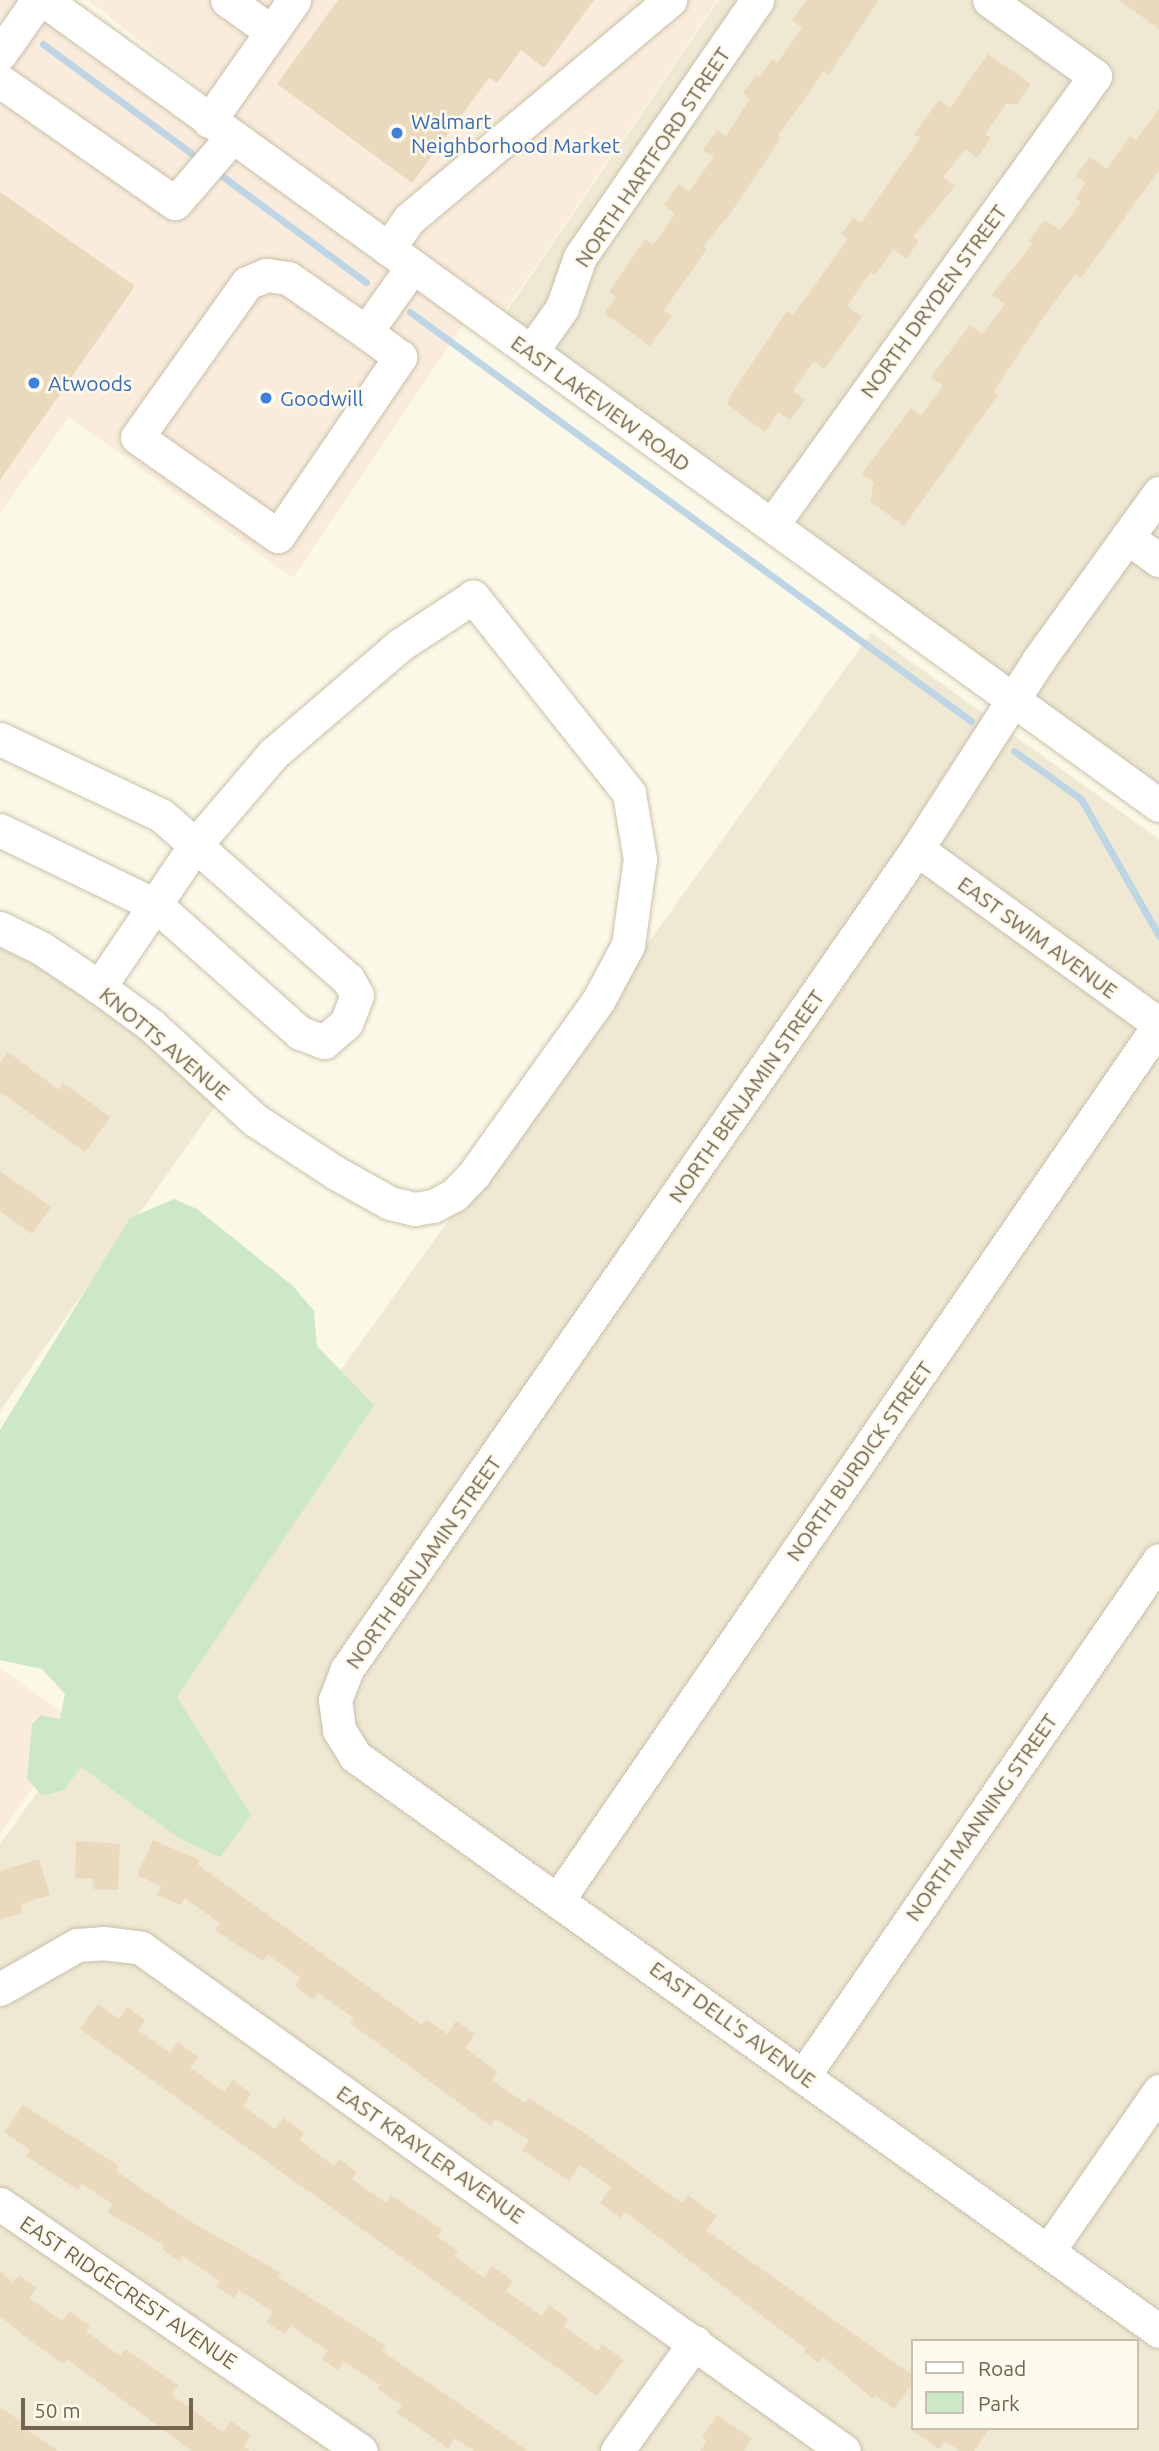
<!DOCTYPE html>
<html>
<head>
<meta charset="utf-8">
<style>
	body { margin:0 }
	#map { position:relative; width:1159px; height:2451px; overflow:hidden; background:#fbf8e7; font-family:Ubuntu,sans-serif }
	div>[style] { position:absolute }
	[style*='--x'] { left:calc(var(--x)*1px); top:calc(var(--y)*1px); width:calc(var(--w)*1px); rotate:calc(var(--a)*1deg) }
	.residential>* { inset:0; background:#efe9d3 }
	.commercial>* { inset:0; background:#faecdc }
	.green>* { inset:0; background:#cce8c7 }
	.stream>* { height:7px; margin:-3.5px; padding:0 3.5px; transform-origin:3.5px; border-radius:3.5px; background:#bdd5e4 }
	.building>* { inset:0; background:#ead9bc }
	.roads { filter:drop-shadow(0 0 2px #c9c0ab) drop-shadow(0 0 2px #c9c0ab) }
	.minor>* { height:33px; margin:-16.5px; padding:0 16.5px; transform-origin:16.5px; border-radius:16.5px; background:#fff }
	.dots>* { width:19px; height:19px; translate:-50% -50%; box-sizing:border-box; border:4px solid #fefbee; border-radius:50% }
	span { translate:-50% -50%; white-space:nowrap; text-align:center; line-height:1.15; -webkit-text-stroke:5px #fefbee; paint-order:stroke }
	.shop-label { font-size:21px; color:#366cbe }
	.left { translate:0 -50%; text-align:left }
	.street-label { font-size:21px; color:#73644d }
	.legend { position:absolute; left:911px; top:2339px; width:228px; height:91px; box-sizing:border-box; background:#fefbee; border:2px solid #c6bfae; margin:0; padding:9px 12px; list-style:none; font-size:21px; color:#73644d }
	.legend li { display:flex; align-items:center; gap:14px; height:35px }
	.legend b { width:35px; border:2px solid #c6bfae }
	.scale { position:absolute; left:21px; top:2398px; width:172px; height:32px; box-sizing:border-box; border:4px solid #73644d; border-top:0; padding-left:9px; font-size:21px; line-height:24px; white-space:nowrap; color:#73644d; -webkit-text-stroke:5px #fefbee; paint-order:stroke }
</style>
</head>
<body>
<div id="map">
	<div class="residential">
		<i style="clip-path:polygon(719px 0,1159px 0,1159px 802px,497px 325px)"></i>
		<i style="clip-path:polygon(evenodd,871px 633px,1159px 839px,1159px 2451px,0 2451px,0 1844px,871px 633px,912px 2341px,1136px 2341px,1136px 2428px,912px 2428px,912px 2341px)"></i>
		<i style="clip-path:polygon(0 947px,60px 978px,168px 1058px,216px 1105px,0 1411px)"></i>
	</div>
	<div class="commercial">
		<i style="clip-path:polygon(0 0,28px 0,471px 313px,293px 578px,69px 417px,0 513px)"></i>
		<i style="clip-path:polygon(88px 0,718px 0,496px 324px)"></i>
		<i style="clip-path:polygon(0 1668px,78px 1724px,0 1834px)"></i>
	</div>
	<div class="green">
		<i style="clip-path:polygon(174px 1199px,197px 1209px,293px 1286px,314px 1311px,317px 1346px,374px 1405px,177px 1697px,251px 1815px,220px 1857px,182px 1840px,81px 1767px,64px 1790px,42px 1796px,27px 1778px,32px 1724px,41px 1715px,60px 1719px,65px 1694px,42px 1669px,0 1660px,0 1430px,130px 1218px)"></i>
	</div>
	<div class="stream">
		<i style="--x:43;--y:44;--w:185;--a:36.4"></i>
		<i style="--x:222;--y:176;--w:179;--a:36.4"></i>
		<i style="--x:410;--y:312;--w:694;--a:36.09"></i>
		<i style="--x:1014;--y:751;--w:82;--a:35.6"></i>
		<i style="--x:1081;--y:799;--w:158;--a:60.3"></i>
	</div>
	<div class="building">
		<i style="clip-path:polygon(338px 0,594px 0,544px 68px,521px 50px,497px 83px,489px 78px,412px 183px,277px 84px)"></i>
		<i style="clip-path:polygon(807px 0,879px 0,829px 74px,824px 71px,778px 136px,781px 138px,730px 214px,703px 246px,707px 249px,664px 310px,672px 316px,650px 346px,604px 313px,616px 297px,609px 292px,645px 239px,653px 245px,675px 214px,664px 205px,679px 184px,689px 191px,714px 157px,703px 150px,717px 130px,726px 136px,750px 99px,743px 93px,756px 75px,759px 77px,772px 59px,777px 63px,802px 28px,792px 20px)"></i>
		<i style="clip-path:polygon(1119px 0,1159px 0,1159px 29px)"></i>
		<i style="clip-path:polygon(988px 54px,1031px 84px,1017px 104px,1006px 104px,985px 134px,991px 138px,977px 158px,965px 149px,943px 177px,955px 186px,913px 237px,919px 241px,906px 259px,893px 249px,875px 275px,871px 272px,847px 306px,862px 317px,824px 369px,814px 361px,793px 391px,805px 400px,790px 420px,778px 412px,765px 432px,728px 405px,730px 396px,787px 311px,793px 315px,848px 239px,841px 234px,853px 218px,861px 223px,920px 138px,914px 134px,939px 100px,950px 108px)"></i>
		<i style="clip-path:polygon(1159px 109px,1159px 170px,1081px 278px,1075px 274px,1031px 335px,993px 392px,998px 395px,904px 526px,870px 501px,874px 483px,862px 474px,911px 408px,921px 415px,943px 386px,931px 377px,970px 325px,982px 334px,1005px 304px,992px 295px,1033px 243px,1029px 241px,1045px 220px,1060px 230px,1081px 202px,1075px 198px,1086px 183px,1076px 176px,1090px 157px,1107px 169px,1130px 136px,1136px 140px)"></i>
		<i style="clip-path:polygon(0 192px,135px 286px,0 480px)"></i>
		<i style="clip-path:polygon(8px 1052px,59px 1090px,63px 1083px,110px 1117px,85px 1152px,0 1092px,0 1063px)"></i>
		<i style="clip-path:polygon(0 1171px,51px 1207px,32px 1234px,0 1211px)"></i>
		<i style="clip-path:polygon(153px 1840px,200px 1860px,198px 1865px,422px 2025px,426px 2019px,447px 2034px,456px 2021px,475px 2034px,465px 2048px,498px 2072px,492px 2080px,525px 2103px,528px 2098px,583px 2132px,682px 2203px,688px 2195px,717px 2216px,706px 2230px,912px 2375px,912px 2384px,894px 2409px,876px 2395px,873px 2399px,823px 2357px,819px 2363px,804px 2352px,806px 2349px,625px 2212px,621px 2218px,600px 2203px,611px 2187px,580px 2165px,569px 2181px,522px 2150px,529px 2140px,496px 2119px,491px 2126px,350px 2023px,354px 2018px,318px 1993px,314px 2000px,295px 1986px,301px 1978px,268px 1955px,263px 1961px,236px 1944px,215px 1930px,220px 1923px,184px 1898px,181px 1905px,157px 1895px,161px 1886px,137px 1875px)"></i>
		<i style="clip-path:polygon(76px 1841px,120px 1844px,118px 1890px,93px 1889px,93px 1879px,75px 1878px)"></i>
		<i style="clip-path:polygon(39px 1859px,50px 1895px,21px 1904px,23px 1913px,0 1919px,0 1871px)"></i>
		<i style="clip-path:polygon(98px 2004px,119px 2019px,127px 2007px,145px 2020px,138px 2030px,170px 2053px,178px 2042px,198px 2057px,190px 2067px,224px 2092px,233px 2080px,251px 2094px,243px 2106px,275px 2129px,283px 2118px,304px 2133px,299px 2140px,334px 2166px,340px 2159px,357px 2172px,352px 2179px,386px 2203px,391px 2195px,442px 2230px,437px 2236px,458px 2251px,454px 2256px,484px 2278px,492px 2266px,513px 2281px,506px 2291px,542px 2316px,549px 2305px,568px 2319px,563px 2326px,598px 2351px,602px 2344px,624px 2360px,597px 2396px,80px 2029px)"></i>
		<i style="clip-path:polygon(23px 2105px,119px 2166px,116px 2171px,183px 2217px,281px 2273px,278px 2277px,386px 2346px,382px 2351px,528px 2451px,474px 2451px,455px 2438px,448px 2448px,397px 2413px,402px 2405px,378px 2389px,380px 2385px,344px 2362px,338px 2370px,322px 2359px,328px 2351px,291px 2326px,285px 2334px,266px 2322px,273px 2312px,239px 2290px,234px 2298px,216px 2286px,220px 2281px,183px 2256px,179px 2261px,162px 2249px,164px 2245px,107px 2212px,113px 2204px,82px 2184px,78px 2190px,26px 2156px,30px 2150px,4px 2132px)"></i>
		<i style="clip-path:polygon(0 2272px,13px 2282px,19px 2275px,37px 2288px,29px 2298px,62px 2321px,70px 2311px,90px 2326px,86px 2331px,120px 2356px,125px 2349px,178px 2385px,172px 2395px,223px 2432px,231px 2421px,251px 2435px,243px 2446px,250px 2451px,192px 2451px,67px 2359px,63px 2364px,24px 2336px,0 2316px)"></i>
		<i style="clip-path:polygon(0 2408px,21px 2421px,19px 2425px,59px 2451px,0 2451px)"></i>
		<i style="clip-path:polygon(717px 2415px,752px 2439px,744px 2451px,700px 2451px,707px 2441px,702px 2437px)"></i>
		<i style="clip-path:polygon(909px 2428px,990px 2428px,974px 2451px,960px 2451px,945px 2441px,939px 2449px)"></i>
	</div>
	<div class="roads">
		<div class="minor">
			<i style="--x:44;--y:0;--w:1375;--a:35.83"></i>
			<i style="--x:227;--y:0;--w:55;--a:35.4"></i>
			<i style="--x:0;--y:54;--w:66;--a:-54.9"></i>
			<i style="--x:0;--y:81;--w:213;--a:34.9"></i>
			<i style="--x:175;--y:203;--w:87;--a:-49.2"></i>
			<i style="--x:209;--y:121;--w:148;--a:-54.9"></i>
			<i style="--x:388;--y:249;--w:37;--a:-55"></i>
			<i style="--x:409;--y:219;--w:341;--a:-40"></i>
			<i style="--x:366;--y:332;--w:95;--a:-145.3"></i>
			<i style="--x:288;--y:278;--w:22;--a:-172"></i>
			<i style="--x:266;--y:275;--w:21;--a:157"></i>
			<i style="--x:247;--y:283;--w:189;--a:125.5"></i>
			<i style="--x:137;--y:437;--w:172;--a:35.1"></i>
			<i style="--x:278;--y:536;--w:217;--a:-55.7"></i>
			<i style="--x:400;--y:357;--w:42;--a:-143.7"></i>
			<i style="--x:366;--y:332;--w:80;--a:-54.7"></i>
			<i style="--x:531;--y:352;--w:54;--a:-54.8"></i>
			<i style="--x:562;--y:308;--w:54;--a:-70.6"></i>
			<i style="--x:580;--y:257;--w:312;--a:-55.4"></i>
			<i style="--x:1159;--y:493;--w:207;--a:125.8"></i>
			<i style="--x:1038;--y:661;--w:224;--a:122.8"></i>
			<i style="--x:917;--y:849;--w:999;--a:124.8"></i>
			<i style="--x:347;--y:1669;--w:33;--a:111"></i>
			<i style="--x:335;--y:1700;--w:30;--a:82"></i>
			<i style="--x:339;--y:1730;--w:31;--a:58"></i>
			<i style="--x:355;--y:1756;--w:988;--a:35.57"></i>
			<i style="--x:772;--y:525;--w:553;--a:-54.27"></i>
			<i style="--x:1095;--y:76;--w:130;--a:-144.4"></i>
			<i style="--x:1127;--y:537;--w:39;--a:36"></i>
			<i style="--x:0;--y:739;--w:178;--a:25.3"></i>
			<i style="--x:161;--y:815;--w:249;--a:41.3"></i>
			<i style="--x:348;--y:979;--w:18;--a:61"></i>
			<i style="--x:357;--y:995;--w:30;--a:111"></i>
			<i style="--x:346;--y:1023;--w:29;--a:139"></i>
			<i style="--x:324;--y:1042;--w:26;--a:-159"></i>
			<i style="--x:300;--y:1033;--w:191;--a:-138.4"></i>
			<i style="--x:157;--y:906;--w:174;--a:-154.2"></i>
			<i style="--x:917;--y:849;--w:299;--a:35.9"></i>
			<i style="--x:0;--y:928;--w:46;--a:26"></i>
			<i style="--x:41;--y:948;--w:70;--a:33.9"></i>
			<i style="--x:99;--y:987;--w:66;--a:36.3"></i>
			<i style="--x:152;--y:1026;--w:139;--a:42.4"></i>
			<i style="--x:255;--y:1120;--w:97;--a:33.2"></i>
			<i style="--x:336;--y:1173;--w:62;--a:29.1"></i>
			<i style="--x:390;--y:1203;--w:25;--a:14"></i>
			<i style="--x:414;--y:1209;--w:19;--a:-9"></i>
			<i style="--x:433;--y:1206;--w:24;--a:-28"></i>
			<i style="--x:454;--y:1195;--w:29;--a:-46"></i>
			<i style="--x:474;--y:1174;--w:213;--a:-54.4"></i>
			<i style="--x:598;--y:1001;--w:64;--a:-61.8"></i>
			<i style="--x:628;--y:945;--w:87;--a:-82.1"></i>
			<i style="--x:640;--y:859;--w:67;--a:-99.5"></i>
			<i style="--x:629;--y:793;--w:251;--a:-128.5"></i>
			<i style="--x:473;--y:597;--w:87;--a:146.7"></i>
			<i style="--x:400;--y:645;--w:167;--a:139.4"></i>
			<i style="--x:273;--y:754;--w:118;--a:130.5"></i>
			<i style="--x:196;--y:844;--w:173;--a:124.1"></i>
			<i style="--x:559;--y:1898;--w:1059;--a:-55.5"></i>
			<i style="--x:0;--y:1989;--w:89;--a:-29.7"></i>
			<i style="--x:77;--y:1945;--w:26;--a:-4"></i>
			<i style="--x:103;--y:1943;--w:38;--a:7"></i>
			<i style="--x:141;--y:1948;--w:864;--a:35.58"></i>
			<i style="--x:804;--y:2075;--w:625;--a:-55.42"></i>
			<i style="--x:0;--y:2204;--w:437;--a:34.4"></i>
			<i style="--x:1048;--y:2251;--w:195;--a:-55.2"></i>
			<i style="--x:617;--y:2451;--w:134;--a:-54.4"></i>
		</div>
	</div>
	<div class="dots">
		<i style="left:397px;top:133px;background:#3f7fe0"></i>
		<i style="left:34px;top:383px;background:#3f7fe0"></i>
		<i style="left:266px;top:398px;background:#3f7fe0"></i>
	</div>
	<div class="shop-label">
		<span class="left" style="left:411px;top:133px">Walmart<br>Neighborhood Market</span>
		<span class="left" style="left:48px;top:383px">Atwoods</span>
		<span class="left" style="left:280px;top:398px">Goodwill</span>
	</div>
	<div class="street-label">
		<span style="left:652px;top:157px;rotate:-56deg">NORTH HARTFORD STREET</span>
		<span style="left:933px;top:301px;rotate:-54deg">NORTH DRYDEN STREET</span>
		<span style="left:601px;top:403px;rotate:36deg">EAST LAKEVIEW ROAD</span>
		<span style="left:1038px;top:937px;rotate:36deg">EAST SWIM AVENUE</span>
		<span style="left:165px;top:1043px;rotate:40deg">KNOTTS AVENUE</span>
		<span style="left:746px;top:1096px;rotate:-55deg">NORTH BENJAMIN STREET</span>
		<span style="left:859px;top:1461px;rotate:-55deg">NORTH BURDICK STREET</span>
		<span style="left:423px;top:1562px;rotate:-55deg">NORTH BENJAMIN STREET</span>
		<span style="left:981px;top:1817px;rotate:-55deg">NORTH MANNING STREET</span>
		<span style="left:733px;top:2024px;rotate:36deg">EAST DELL'S AVENUE</span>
		<span style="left:431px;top:2154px;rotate:35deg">EAST KRAYLER AVENUE</span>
		<span style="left:129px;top:2292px;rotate:34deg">EAST RIDGECREST AVENUE</span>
	</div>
	<ul class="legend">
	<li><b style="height:9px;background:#fff"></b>Road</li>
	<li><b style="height:19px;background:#cce8c7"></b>Park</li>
	</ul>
	<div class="scale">50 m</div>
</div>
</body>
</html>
